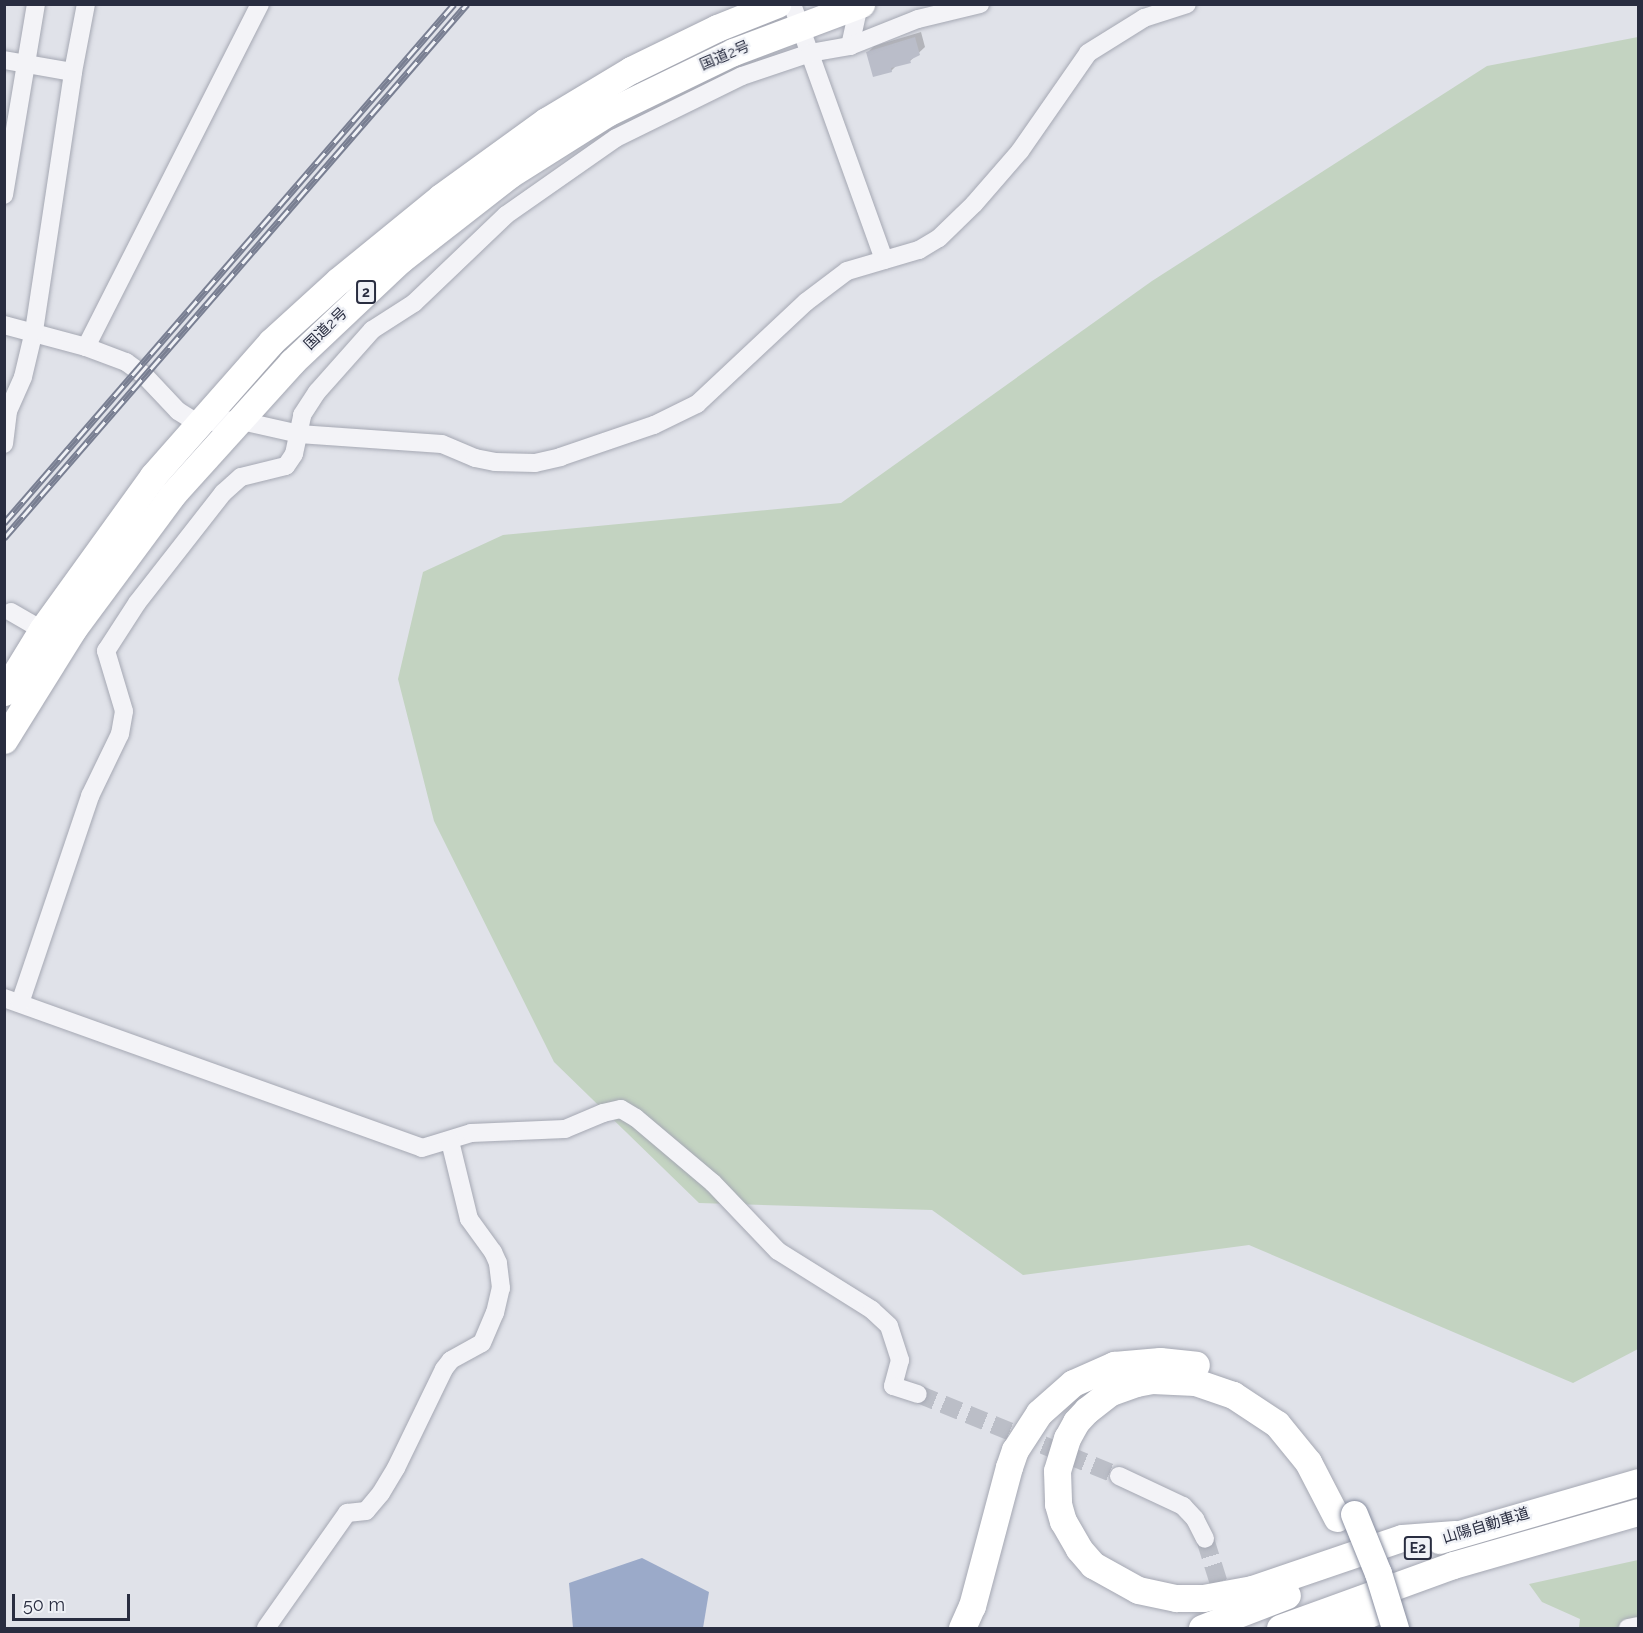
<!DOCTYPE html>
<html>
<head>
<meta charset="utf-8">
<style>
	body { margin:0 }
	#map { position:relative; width:1643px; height:1633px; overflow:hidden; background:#e0e2e9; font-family:Raleway,"Noto Sans JP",sans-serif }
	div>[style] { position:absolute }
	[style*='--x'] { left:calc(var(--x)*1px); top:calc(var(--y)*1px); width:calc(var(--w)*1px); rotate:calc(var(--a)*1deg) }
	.green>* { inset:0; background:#c3d3c1 }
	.water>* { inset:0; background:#9baac9 }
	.shadow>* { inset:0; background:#0003 }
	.building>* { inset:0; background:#babdc9 }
	.minor-tunnel>* { height:18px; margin-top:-9px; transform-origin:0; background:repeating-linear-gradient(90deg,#bbbec7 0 18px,transparent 0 27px) }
	.roads { filter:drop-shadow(0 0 2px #a5a8b3) drop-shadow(0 0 2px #a5a8b3) }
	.minor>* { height:18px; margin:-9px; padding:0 9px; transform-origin:9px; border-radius:9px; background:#f3f3f7 }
	.highway>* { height:27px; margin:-13.5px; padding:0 13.5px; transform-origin:13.5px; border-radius:13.5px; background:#fff }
	.rail>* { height:7px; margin-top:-3.5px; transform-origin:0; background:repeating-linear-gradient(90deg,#eff1f6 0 14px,#797f92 0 28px); box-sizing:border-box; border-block:2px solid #797f92 }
	.bridges { filter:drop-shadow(0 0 2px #878d9f) drop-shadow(0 0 2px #878d9f) }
	.highway-bridge>* { height:27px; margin:-13.5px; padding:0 13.5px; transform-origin:13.5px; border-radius:13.5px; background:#fff }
	span { translate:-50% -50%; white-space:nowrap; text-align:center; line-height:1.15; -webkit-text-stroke:4.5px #eff1f6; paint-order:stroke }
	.shield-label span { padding:2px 4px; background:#eff1f6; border:2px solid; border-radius:4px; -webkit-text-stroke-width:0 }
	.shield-label { font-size:14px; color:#292d40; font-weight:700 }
	.street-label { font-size:15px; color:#292d40 }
	.frame { position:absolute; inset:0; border:6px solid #292d40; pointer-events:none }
	.scale { position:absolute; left:12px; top:1594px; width:118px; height:27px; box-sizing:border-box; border:3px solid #292d40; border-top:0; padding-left:8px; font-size:18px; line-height:21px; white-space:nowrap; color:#292d40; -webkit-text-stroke:4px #eff1f6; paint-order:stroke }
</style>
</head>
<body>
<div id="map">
	<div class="green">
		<i style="clip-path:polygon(1638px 37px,1638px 1349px,1573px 1383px,1249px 1245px,1023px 1275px,932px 1210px,699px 1203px,554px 1062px,434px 821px,398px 679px,423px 572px,503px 535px,841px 503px,1152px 281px,1487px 66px)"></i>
		<i style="clip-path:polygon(1638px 1560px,1638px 1628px,1579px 1628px,1580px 1619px,1542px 1602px,1529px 1584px)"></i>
	</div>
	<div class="water">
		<i style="clip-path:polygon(642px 1558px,709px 1592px,703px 1628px,573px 1628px,569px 1583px)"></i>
	</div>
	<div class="shadow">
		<i style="clip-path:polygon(921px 32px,925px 47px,910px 61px,897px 65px,891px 71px,868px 52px,874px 46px)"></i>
	</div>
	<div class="building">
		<i style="clip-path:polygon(915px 37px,920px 55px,910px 60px,911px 63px,891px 68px,892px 72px,873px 77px,866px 52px)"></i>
	</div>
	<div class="minor-tunnel">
		<i style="--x:918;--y:1394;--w:217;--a:22.2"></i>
		<i style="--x:1205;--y:1539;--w:67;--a:72.6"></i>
	</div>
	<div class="roads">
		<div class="minor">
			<i style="--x:792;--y:4;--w:272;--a:70.2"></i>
			<i style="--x:850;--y:46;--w:42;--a:-77.6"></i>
			<i style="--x:4;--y:60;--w:70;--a:9.9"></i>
			<i style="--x:4;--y:195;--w:194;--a:-80.5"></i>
			<i style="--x:4;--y:325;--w:85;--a:15"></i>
			<i style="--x:86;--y:347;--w:43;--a:20.6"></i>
			<i style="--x:126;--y:362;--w:24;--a:36"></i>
			<i style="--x:145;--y:376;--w:48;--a:46.7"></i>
			<i style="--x:178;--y:411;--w:22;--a:32"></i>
			<i style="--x:197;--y:423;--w:40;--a:-4.3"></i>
			<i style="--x:237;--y:420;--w:64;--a:12.7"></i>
			<i style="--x:299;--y:434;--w:143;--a:4"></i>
			<i style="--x:442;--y:444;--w:36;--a:23"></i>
			<i style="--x:475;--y:458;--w:20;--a:11"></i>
			<i style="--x:495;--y:462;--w:40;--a:1.4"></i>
			<i style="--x:535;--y:463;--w:26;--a:-13"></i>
			<i style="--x:560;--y:457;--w:99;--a:-18.8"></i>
			<i style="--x:654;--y:425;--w:48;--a:-26"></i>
			<i style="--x:697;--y:404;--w:149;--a:-43.1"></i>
			<i style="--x:806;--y:302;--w:51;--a:-37.1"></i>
			<i style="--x:847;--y:271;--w:75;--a:-16.3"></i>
			<i style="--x:919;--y:250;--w:23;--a:-31"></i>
			<i style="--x:939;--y:238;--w:49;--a:-44.2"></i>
			<i style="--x:974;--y:204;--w:70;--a:-49"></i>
			<i style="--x:1020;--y:151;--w:119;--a:-55.2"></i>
			<i style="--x:1088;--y:53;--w:66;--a:-32"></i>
			<i style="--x:1144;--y:18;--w:45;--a:-18"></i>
			<i style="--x:86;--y:347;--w:385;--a:-63.1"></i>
			<i style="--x:4;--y:444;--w:33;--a:-83"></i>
			<i style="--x:8;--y:411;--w:37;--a:-66"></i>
			<i style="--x:23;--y:377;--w:47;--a:-76.6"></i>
			<i style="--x:34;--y:331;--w:262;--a:-81.4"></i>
			<i style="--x:73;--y:72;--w:69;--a:-79.2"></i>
			<i style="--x:11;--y:612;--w:36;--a:30"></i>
			<i style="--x:4;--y:998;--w:444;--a:19.7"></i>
			<i style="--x:422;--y:1148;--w:51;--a:-17"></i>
			<i style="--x:471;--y:1133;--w:94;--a:-2.4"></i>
			<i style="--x:565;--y:1129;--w:41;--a:-22.8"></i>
			<i style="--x:603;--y:1113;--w:18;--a:-13"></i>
			<i style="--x:621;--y:1109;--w:17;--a:31"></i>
			<i style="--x:636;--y:1118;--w:101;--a:40.2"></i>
			<i style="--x:713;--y:1183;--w:94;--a:46.3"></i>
			<i style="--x:778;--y:1251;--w:111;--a:32.1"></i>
			<i style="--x:872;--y:1310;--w:23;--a:43"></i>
			<i style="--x:889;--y:1326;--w:36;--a:72"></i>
			<i style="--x:900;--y:1360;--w:27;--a:105"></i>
			<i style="--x:893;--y:1386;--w:26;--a:18"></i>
			<i style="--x:20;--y:1003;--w:219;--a:-71.3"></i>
			<i style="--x:90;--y:796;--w:69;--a:-64.2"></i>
			<i style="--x:120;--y:734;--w:23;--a:-80"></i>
			<i style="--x:124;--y:711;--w:63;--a:-106.7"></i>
			<i style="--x:106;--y:651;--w:57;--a:-57.1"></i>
			<i style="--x:137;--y:603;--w:140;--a:-52"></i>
			<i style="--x:223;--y:493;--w:24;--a:-42"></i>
			<i style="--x:241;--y:477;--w:46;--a:-13.7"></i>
			<i style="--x:286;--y:466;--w:14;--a:-56"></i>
			<i style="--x:294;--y:454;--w:40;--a:-78"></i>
			<i style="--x:302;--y:415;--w:27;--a:-57"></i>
			<i style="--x:317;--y:392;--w:83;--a:-48.4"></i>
			<i style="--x:372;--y:330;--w:50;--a:-32.7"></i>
			<i style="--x:414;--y:303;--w:127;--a:-43.7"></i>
			<i style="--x:506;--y:215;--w:134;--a:-35"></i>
			<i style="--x:616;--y:138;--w:140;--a:-26.2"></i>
			<i style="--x:742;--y:76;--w:72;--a:-18.7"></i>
			<i style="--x:810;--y:53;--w:41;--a:-9.9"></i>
			<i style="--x:850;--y:46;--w:73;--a:-21.7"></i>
			<i style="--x:918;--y:19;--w:64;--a:-13.6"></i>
			<i style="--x:1119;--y:1476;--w:71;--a:25.1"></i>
			<i style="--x:1183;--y:1506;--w:18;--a:47"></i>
			<i style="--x:1195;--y:1519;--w:22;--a:63"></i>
			<i style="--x:266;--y:1628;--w:141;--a:-54.8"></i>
			<i style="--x:347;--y:1513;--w:19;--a:-6"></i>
			<i style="--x:366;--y:1511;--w:23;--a:-50"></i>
			<i style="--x:381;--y:1493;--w:29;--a:-59"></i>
			<i style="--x:396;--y:1468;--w:110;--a:-64.1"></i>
			<i style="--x:444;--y:1369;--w:11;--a:-52"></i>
			<i style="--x:451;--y:1360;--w:35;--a:-29"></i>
			<i style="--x:482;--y:1343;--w:33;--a:-67"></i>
			<i style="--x:495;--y:1313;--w:26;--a:-77"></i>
			<i style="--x:501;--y:1288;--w:25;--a:-97"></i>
			<i style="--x:498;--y:1263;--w:12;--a:-114"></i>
			<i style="--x:493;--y:1252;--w:41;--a:-126"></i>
			<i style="--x:469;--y:1219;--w:80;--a:-103.7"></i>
			<i style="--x:1628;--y:1628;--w:10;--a:-11"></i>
		</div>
		<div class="highway">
			<i style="--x:4;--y:692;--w:73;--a:-58.5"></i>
			<i style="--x:42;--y:630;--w:190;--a:-54.2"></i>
			<i style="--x:153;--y:476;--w:179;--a:-48.6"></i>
			<i style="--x:271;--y:342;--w:91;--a:-42.3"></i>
			<i style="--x:338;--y:281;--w:133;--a:-39.2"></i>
			<i style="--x:441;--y:197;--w:130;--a:-35.9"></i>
			<i style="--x:546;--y:121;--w:99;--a:-31"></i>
			<i style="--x:631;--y:70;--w:96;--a:-26"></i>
			<i style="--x:717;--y:28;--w:65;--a:-21.8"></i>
			<i style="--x:4;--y:740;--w:131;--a:-58.1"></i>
			<i style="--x:73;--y:629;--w:167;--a:-53.5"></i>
			<i style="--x:172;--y:495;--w:179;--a:-47.9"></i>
			<i style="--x:292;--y:362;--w:149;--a:-43.4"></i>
			<i style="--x:400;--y:260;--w:138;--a:-37.9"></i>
			<i style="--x:509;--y:175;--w:116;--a:-32.3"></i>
			<i style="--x:607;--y:113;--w:140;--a:-25.8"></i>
			<i style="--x:733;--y:52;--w:137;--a:-20.6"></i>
			<i style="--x:1337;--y:1518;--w:63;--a:-117.4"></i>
			<i style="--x:1308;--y:1462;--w:49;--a:-129.2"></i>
			<i style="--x:1277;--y:1424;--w:53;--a:-146.6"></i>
			<i style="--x:1233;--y:1395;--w:40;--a:-161.1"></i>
			<i style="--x:1195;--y:1382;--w:43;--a:-177.3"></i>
			<i style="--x:1152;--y:1380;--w:16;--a:169"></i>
			<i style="--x:1136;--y:1383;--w:29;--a:160"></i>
			<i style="--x:1109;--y:1393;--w:28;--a:142"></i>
			<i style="--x:1087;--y:1410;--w:16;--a:133"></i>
			<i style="--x:1076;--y:1422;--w:18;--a:119"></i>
			<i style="--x:1067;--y:1438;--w:34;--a:107"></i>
			<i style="--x:1057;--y:1471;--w:33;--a:88"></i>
			<i style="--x:1058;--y:1504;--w:18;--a:74"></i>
			<i style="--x:1063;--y:1521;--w:32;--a:60"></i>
			<i style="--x:1079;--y:1549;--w:21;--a:49"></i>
			<i style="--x:1093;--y:1565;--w:51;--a:29.1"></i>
			<i style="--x:1138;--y:1590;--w:39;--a:12"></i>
			<i style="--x:1176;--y:1598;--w:27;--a:0"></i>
			<i style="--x:1203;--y:1598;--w:50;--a:-10.4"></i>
			<i style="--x:1252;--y:1589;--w:158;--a:-18.8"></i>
			<i style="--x:1402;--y:1538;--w:53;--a:-4.3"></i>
			<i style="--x:1439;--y:1540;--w:207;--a:-16.2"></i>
			<i style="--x:962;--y:1628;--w:24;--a:-66"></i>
			<i style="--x:972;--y:1606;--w:144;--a:-75.1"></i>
			<i style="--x:1009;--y:1467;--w:18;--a:-71"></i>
			<i style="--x:1015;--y:1450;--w:44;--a:-57"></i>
			<i style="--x:1039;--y:1413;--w:45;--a:-41.4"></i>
			<i style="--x:1073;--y:1383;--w:45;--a:-23.7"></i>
			<i style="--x:1114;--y:1365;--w:46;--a:-5"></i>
			<i style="--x:1160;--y:1361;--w:36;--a:6"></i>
			<i style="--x:1202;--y:1628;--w:91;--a:-21.2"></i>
			<i style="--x:1280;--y:1628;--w:184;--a:-20"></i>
			<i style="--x:1453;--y:1565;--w:192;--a:-16"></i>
			<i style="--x:1335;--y:1628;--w:52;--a:-22.6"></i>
		</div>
	</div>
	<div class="rail">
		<i style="--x:4;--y:523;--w:687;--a:-49.07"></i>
		<i style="--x:4;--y:538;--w:707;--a:-49.07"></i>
	</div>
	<div class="bridges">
		<div class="highway-bridge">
			<i style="--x:1354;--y:1514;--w:64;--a:67.9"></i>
			<i style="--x:1378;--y:1573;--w:58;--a:72.8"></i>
		</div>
	</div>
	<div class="shield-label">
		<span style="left:366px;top:292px">2</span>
		<span style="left:1418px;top:1548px">E2</span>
	</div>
	<div class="street-label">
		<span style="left:725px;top:56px;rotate:-23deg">国道2号</span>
		<span style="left:326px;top:329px;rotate:-44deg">国道2号</span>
		<span style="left:1486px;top:1526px;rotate:-17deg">山陽自動車道</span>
	</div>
	<div class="frame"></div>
	<div class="scale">50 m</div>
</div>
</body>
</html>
